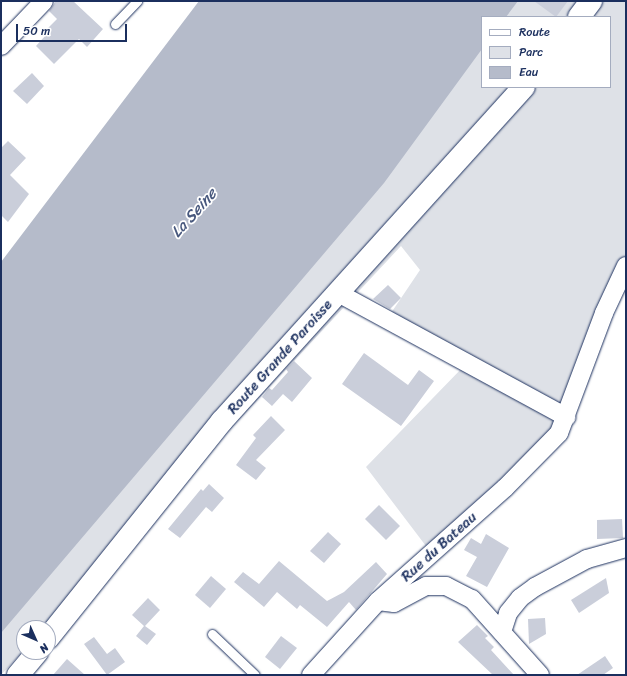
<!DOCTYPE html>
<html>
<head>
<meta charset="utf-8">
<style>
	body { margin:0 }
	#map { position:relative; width:627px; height:676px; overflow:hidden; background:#fff; font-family:Sriracha,sans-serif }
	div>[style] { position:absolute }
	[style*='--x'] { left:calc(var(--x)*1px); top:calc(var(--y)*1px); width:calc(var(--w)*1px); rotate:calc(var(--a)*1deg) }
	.green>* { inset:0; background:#dee1e7 }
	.water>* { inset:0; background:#b5bbca }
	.building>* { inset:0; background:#caceda }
	.roads { filter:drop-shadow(0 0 1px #1b2f5e) drop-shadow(0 0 1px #1b2f5e) }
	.lane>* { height:9px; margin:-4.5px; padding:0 4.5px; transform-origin:4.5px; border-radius:4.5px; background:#fff }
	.street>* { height:18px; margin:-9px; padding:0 9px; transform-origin:9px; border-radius:9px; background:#fff }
	.secondary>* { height:22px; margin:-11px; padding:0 11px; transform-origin:11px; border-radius:11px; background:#fff }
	span { translate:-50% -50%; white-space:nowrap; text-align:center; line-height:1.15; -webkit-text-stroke:3.5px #fff; paint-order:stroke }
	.street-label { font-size:15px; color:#1b2f5e }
	.water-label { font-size:16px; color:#49597e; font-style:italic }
	.frame { position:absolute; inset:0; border:2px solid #1b2f5e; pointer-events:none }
	.legend { position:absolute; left:481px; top:16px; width:130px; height:72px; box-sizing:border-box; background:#fff; border:1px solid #a4acbf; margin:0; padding:5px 7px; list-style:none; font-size:12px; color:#1b2f5e }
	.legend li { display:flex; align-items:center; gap:8px; height:20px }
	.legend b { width:20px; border:1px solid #a4acbf }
	.north { position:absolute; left:16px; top:620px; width:40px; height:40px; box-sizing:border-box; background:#fff; border:1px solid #a4acbf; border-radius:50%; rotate:135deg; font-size:11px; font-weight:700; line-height:16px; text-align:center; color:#1b2f5e }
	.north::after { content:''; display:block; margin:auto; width:14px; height:18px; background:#1b2f5e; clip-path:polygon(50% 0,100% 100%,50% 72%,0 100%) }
	.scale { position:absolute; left:16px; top:24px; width:111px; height:18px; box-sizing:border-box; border:2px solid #1b2f5e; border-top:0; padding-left:5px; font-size:12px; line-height:14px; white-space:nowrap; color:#1b2f5e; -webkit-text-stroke:3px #fff; paint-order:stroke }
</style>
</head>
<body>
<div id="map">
	<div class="green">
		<i style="clip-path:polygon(510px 1px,626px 1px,626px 293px,616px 292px,568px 419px,432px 554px,366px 467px,464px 366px,391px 313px,420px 270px,401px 246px,45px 628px,24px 628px,24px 650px,1px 675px,1px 621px,482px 38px,482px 87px,610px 87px,610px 17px,498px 17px)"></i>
	</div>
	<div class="water">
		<i style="clip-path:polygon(199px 1px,518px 1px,506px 17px,482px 17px,482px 49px,384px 183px,1px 633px,1px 262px)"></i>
	</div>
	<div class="building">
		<i style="clip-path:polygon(56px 1px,73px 1px,103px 29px,87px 47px,79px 39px,54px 64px,36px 46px,45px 36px,43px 33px,57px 19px,49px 11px)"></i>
		<i style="clip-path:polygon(534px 1px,568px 1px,556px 17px)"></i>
		<i style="clip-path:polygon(32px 73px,44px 86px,27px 104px,13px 91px)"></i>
		<i style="clip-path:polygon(8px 141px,26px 158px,10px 175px,29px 194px,8px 222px,1px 215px,1px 148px)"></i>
		<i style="clip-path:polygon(388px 285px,401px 298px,390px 309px,373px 299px)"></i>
		<i style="clip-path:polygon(364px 353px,408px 385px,419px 370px,434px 381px,401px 426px,342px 384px)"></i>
		<i style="clip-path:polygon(294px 361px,312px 378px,292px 402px,283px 394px,272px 406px,262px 397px,269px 388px,272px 390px,288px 372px,286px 369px)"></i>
		<i style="clip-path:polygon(271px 416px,285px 430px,256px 460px,266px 468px,256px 480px,236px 465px,256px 438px,253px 435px)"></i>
		<i style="clip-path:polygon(209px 484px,224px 498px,212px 512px,206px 507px,180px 538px,168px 529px,201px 489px,203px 491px)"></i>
		<i style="clip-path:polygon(379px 505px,400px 526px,386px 540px,365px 519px)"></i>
		<i style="clip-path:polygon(622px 519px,623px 538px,597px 539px,597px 520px)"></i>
		<i style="clip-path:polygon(328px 532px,341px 544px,324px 563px,310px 551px)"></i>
		<i style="clip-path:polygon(486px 534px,509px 548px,487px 587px,466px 576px,477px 557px,464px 550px,471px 538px,481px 544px)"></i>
		<i style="clip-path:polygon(279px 561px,327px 601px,344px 592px,376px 562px,387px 574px,356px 610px,349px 602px,327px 627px,300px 605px,297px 609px,277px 592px,264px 607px,234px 582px,243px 572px,259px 584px)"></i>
		<i style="clip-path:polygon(211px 576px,226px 589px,210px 608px,195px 595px)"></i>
		<i style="clip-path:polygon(606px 578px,609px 593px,579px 613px,571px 600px)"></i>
		<i style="clip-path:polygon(148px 598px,160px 610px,145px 626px,156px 634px,147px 645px,136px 636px,144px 626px,132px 615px)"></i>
		<i style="clip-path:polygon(545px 618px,546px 634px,529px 644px,528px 619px)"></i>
		<i style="clip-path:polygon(477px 625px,488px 636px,485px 638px,494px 647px,491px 650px,514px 675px,493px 675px,458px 642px)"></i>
		<i style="clip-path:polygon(281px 636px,297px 648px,280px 669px,265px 657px)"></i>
		<i style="clip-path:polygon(94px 637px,107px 654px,115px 648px,125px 662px,107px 675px,84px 644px)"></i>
		<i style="clip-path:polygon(605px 656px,613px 668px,603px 675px,577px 675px)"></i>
		<i style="clip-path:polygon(67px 659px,85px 675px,53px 675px)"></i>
	</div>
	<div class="roads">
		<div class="lane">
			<i style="--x:115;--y:24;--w:32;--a:-46"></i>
			<i style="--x:212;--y:634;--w:59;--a:43.6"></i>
		</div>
		<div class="street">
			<i style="--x:1;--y:46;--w:62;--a:-46.3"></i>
			<i style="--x:338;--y:293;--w:260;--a:28.5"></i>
			<i style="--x:378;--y:601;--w:16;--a:7"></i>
			<i style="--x:394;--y:603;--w:36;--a:-28"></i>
			<i style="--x:426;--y:586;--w:20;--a:0"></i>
			<i style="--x:446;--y:586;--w:29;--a:27"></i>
			<i style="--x:472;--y:599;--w:102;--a:48.2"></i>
			<i style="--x:502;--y:632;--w:20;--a:-72"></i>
			<i style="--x:508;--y:613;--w:19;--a:-51"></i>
			<i style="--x:520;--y:598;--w:19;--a:-36"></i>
			<i style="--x:535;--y:587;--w:59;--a:-28.3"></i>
			<i style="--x:587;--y:559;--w:41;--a:-15.8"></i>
			<i style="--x:311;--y:675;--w:100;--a:-47.8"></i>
			<i style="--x:378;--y:601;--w:170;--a:-41.7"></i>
			<i style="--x:505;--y:488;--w:77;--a:-45.5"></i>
			<i style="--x:559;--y:433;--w:128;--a:-69.4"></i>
			<i style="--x:604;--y:313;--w:52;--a:-64.9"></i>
		</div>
		<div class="secondary">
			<i style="--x:579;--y:17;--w:20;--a:-53"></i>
			<i style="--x:48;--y:638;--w:278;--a:-51.3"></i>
			<i style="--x:222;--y:421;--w:450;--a:-47.9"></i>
			<i style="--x:18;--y:675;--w:30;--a:-50"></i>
		</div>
	</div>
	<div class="street-label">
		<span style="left:280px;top:357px;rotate:-48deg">Route Grande Paroisse</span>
		<span style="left:439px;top:547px;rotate:-42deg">Rue du Bateau</span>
	</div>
	<div class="water-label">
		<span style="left:194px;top:213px;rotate:-48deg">La Seine</span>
	</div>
	<div class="frame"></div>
	<ul class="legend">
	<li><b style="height:5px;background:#fff"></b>Route</li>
	<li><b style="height:11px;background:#dee1e7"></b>Parc</li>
	<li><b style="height:11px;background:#b5bbca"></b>Eau</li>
	</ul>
	<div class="north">N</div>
	<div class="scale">50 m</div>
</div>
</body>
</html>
